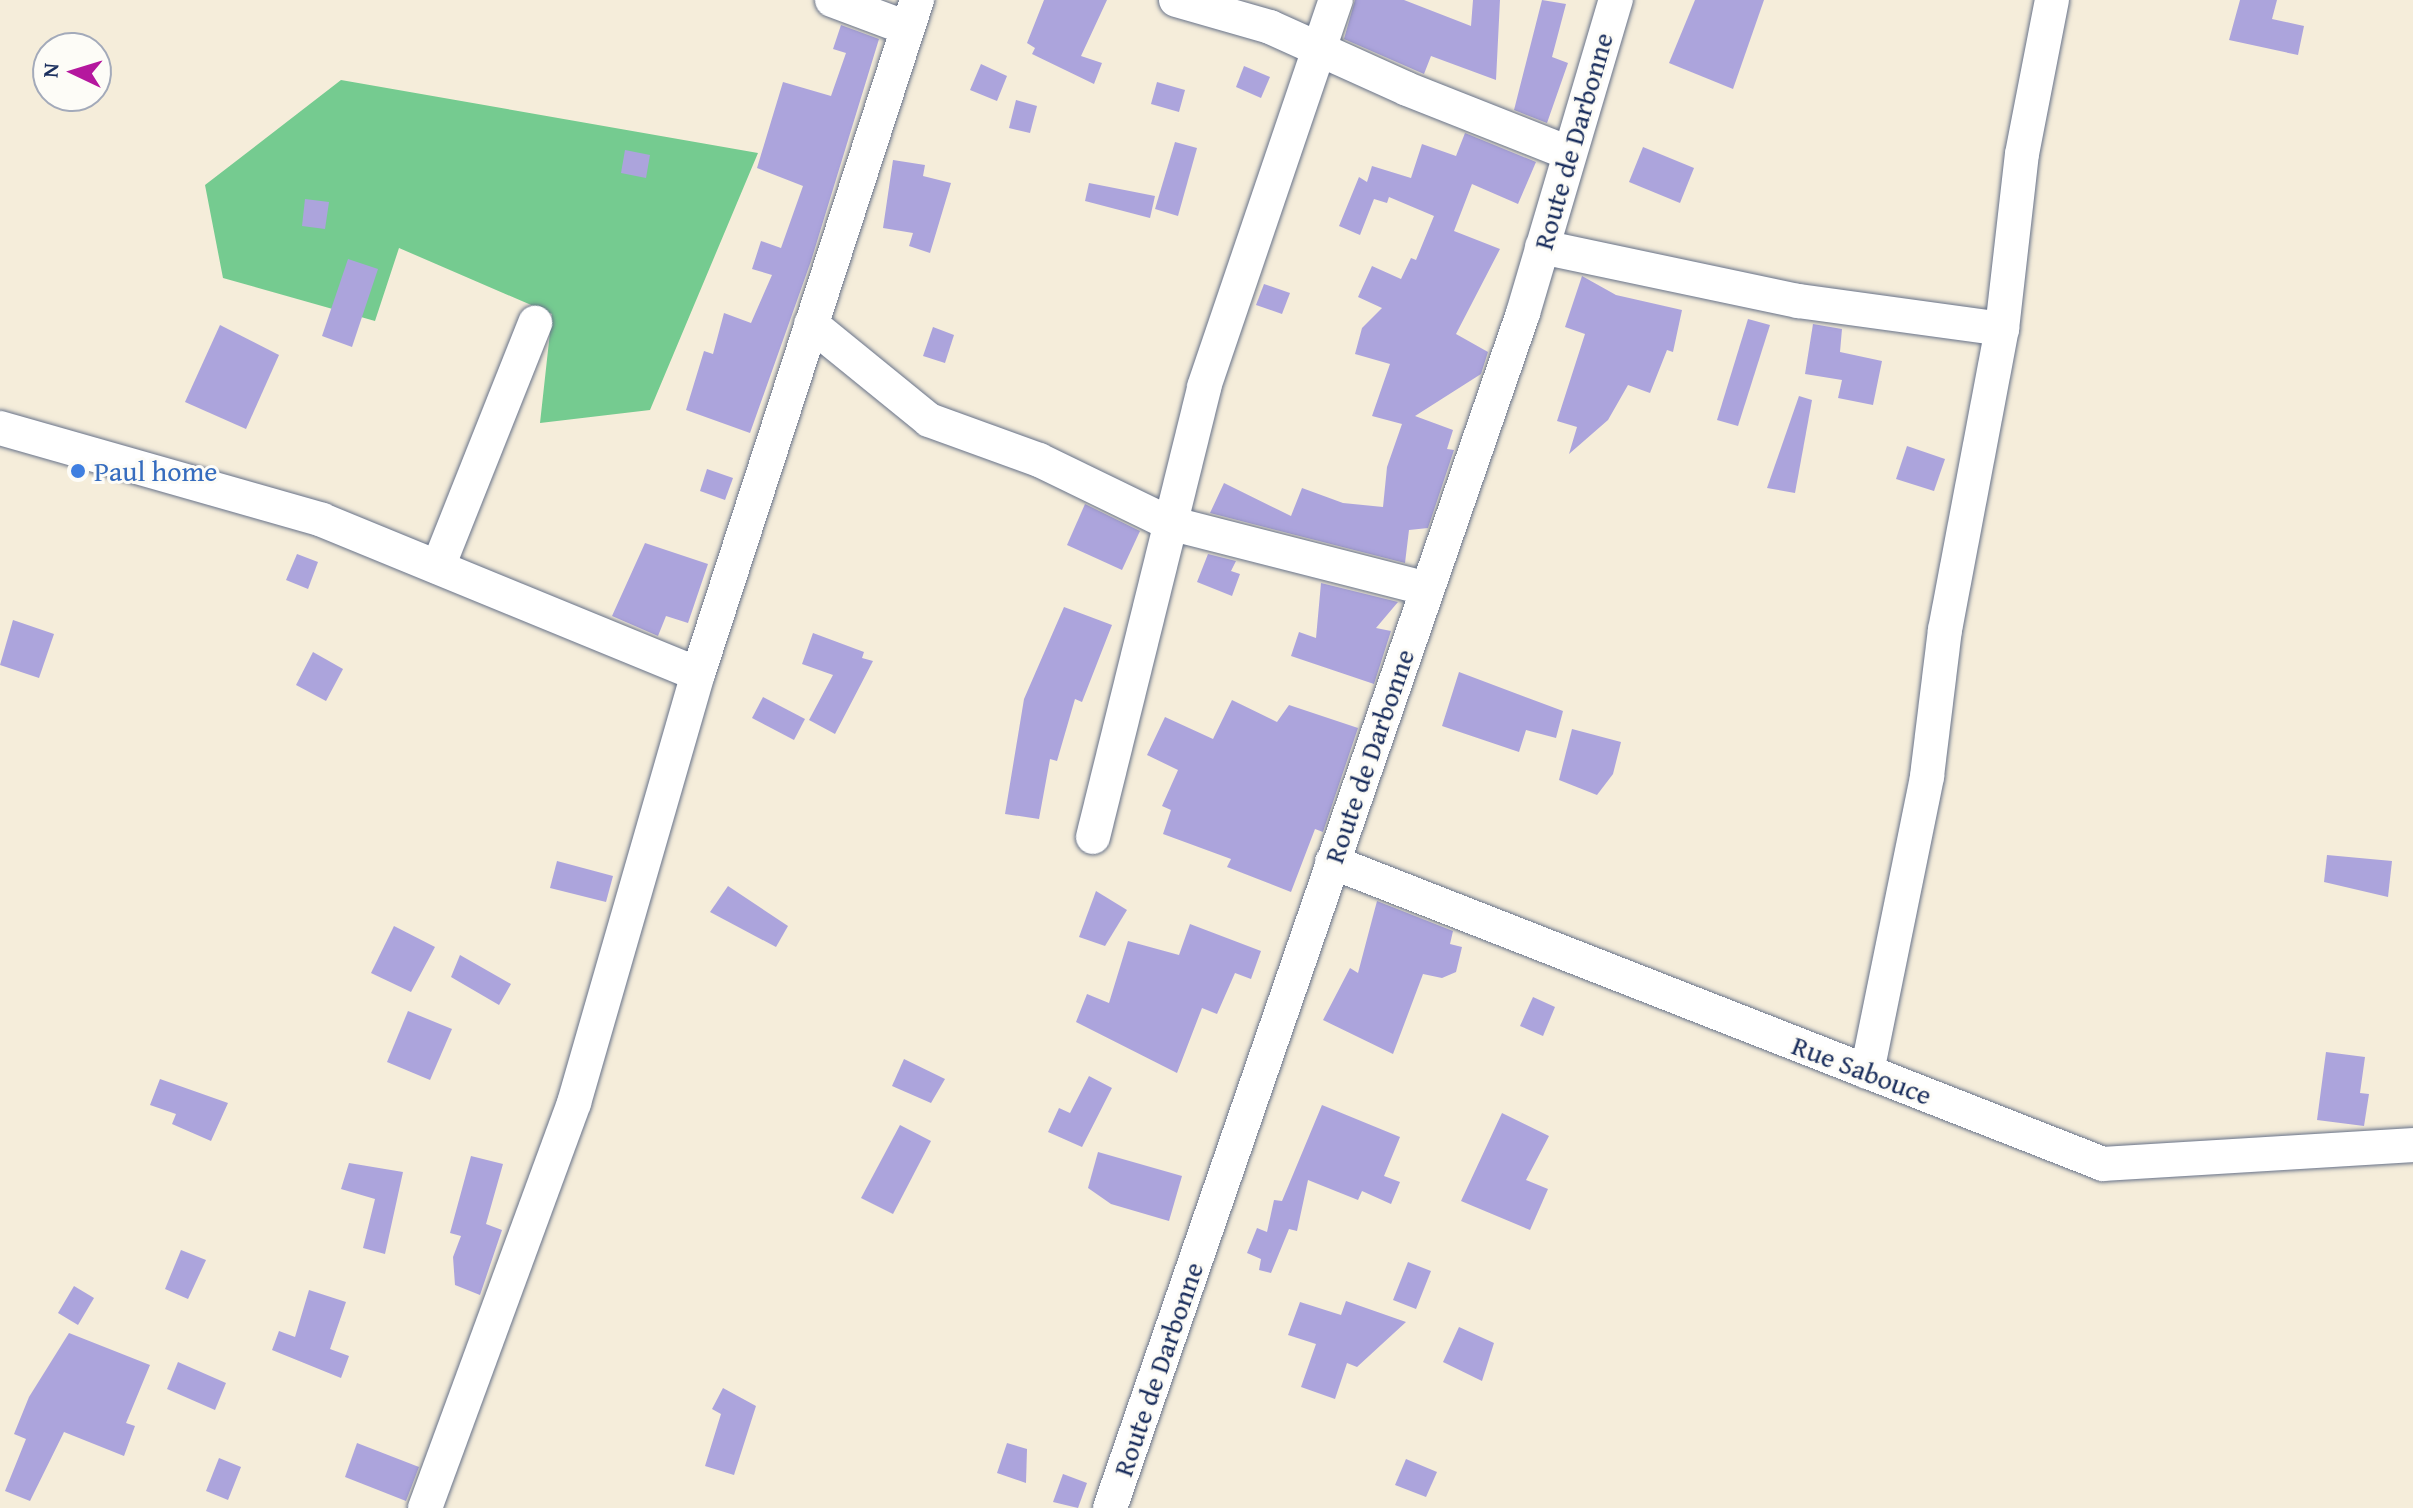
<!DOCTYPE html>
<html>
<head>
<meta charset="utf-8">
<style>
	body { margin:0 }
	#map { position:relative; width:2413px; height:1508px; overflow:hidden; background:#f5edda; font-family:"Gentium Book Plus",serif }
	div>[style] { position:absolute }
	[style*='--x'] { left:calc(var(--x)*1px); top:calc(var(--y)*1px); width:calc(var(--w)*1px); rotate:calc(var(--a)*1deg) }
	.green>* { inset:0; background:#75cb90 }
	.building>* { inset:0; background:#aca4dc }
	.roads { filter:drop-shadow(0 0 2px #677289) drop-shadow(0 0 2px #677289) }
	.street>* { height:34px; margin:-17px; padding:0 17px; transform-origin:17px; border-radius:17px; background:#fff }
	.dots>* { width:22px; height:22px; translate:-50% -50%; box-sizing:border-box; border:4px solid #fdfcf7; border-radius:50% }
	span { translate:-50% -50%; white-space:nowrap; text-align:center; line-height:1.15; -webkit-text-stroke:6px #fdfcf7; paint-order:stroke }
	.street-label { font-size:28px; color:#1b2f5e }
	.shop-label { font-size:28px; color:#366cbe }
	.left { translate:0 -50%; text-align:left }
	.north { position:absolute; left:32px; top:32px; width:80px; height:80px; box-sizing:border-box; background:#fdfcf7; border:2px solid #a3aaba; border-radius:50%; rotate:274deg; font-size:22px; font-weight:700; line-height:32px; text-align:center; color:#1b2f5e }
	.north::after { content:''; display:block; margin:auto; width:28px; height:36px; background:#b5179e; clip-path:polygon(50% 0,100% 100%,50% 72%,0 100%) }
</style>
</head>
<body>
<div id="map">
	<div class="green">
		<i style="clip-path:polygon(341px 80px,758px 153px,650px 410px,540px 423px,552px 314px,399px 248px,375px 321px,223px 278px,205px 185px)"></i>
	</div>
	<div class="building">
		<i style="clip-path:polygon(1044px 0,1107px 0,1081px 56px,1102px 63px,1094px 84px,1032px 54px,1035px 48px,1027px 43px)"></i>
		<i style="clip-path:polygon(1355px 0,1404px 0,1471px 26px,1473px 0,1500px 0,1496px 80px,1431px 56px,1424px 74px,1344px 39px)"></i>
		<i style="clip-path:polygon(1542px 0,1566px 4px,1552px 57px,1568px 63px,1547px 123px,1514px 110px)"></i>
		<i style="clip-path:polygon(1695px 0,1764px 0,1733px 89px,1669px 63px)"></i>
		<i style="clip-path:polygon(2240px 0,2277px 0,2272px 19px,2304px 26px,2298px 55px,2229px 40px)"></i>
		<i style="clip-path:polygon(841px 25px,879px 39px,811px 261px,750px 433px,686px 410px,704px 351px,713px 354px,724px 313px,751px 323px,772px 275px,752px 269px,761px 241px,781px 248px,803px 186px,757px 168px,783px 82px,831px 96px,846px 53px,833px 49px)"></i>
		<i style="clip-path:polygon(981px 64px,1007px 76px,997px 101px,970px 90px)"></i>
		<i style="clip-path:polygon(1244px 66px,1270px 77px,1261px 98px,1236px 87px)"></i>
		<i style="clip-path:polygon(1157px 82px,1185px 90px,1179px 112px,1151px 104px)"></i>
		<i style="clip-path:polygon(1016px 100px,1037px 106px,1030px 133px,1009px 128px)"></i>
		<i style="clip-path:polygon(1465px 133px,1536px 162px,1518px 204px,1472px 184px,1454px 231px,1500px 249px,1456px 334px,1488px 352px,1481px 374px,1415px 416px,1453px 430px,1447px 449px,1454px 450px,1428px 528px,1409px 530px,1405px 563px,1210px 513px,1224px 483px,1291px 516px,1302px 488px,1343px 503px,1383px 507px,1387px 467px,1402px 424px,1372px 416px,1390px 364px,1355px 354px,1362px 328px,1382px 308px,1358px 297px,1372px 266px,1401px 279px,1411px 258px,1416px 260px,1434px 216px,1389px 197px,1387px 203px,1374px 199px,1360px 235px,1339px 226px,1359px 177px,1367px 182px,1372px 166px,1411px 178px,1422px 144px,1456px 156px)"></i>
		<i style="clip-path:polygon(1175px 142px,1197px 148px,1178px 216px,1155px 209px)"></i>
		<i style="clip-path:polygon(1643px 147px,1694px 168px,1680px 203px,1629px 182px)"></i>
		<i style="clip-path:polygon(625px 150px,650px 155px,646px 178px,621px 173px)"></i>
		<i style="clip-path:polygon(893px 160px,925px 165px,923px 176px,951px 183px,930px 253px,909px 246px,913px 233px,883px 228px)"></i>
		<i style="clip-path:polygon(1089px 183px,1155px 196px,1150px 218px,1085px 201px)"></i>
		<i style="clip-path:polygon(305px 199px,329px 202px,325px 229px,302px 226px)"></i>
		<i style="clip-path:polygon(348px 259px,378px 269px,352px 347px,322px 336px)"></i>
		<i style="clip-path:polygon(1582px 276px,1616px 295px,1682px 310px,1673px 352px,1667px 350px,1650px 393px,1628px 385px,1608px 420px,1569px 454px,1577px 427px,1557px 421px,1585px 334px,1565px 327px)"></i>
		<i style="clip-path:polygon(1264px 284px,1290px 293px,1282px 314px,1256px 305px)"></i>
		<i style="clip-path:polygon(1748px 319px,1770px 325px,1738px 426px,1717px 420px)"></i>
		<i style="clip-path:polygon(1813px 324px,1842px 329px,1840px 352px,1882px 361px,1873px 405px,1838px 398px,1842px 380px,1805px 374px)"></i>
		<i style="clip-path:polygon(220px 325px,279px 355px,246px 429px,185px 402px)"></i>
		<i style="clip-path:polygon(933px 327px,954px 335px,945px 363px,923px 356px)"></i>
		<i style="clip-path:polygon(1799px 396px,1812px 400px,1795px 493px,1767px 488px)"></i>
		<i style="clip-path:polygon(1907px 446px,1945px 459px,1934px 491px,1896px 479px)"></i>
		<i style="clip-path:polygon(707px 469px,733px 478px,725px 500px,700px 491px)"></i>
		<i style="clip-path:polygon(1085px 504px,1140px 531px,1122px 570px,1067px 545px)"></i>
		<i style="clip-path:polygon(645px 543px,708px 564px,688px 623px,666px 616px,658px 636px,612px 616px)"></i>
		<i style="clip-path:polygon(297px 554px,318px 562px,308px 589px,286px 580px)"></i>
		<i style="clip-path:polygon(1208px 554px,1236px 561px,1231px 571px,1240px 574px,1232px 596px,1197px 582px)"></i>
		<i style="clip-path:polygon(1321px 583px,1398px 602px,1376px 628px,1391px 631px,1374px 684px,1291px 656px,1299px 632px,1316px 638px)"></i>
		<i style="clip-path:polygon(1064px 607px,1112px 625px,1082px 702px,1075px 699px,1057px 761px,1050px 759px,1039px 819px,1005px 814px,1024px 699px)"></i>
		<i style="clip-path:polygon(13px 620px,54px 634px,39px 678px,0 665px)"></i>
		<i style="clip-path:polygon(813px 633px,864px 652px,862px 658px,873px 661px,835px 734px,809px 720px,833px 675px,802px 664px)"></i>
		<i style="clip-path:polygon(313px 652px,343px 669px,326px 701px,296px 685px)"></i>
		<i style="clip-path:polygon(1459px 672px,1563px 711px,1556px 738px,1526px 730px,1519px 752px,1442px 726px)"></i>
		<i style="clip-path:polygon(763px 697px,805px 719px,794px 740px,752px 718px)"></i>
		<i style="clip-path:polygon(1232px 700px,1277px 722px,1289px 705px,1358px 728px,1323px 832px,1315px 829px,1291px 892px,1227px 867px,1231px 859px,1163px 834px,1171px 810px,1162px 806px,1178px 770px,1147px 755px,1165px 717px,1213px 739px)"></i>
		<i style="clip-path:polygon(1572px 729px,1621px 742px,1613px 774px,1597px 795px,1559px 780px)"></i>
		<i style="clip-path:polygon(2327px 855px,2392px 861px,2388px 897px,2324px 882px)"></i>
		<i style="clip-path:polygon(557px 861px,613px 876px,606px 902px,550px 888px)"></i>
		<i style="clip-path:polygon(728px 886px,788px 926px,776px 947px,710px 912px)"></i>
		<i style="clip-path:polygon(1096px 891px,1127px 910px,1105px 946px,1079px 937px)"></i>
		<i style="clip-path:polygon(1377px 901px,1453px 931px,1450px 944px,1462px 947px,1456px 972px,1442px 978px,1423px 974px,1393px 1054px,1323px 1020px,1350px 968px,1358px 973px)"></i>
		<i style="clip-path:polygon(1190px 924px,1261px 951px,1251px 979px,1235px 973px,1217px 1014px,1202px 1008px,1177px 1073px,1076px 1022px,1087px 994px,1109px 1003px,1128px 941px,1179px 955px)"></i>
		<i style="clip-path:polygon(394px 926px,435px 947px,411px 992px,371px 973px)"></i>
		<i style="clip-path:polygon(460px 955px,511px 984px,499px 1005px,451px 977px)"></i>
		<i style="clip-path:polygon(1533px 997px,1555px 1007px,1543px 1036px,1520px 1026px)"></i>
		<i style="clip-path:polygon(408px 1011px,452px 1029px,430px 1080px,387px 1062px)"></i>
		<i style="clip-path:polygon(2326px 1052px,2365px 1057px,2360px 1093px,2369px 1094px,2364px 1126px,2317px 1120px)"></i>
		<i style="clip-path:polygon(904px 1059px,945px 1079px,931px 1103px,892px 1086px)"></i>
		<i style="clip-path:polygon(1089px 1076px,1112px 1088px,1082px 1147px,1048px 1132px,1059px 1108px,1070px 1113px)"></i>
		<i style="clip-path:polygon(160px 1079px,228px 1103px,211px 1141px,172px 1124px,176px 1114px,150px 1105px)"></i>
		<i style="clip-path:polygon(1322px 1105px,1400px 1137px,1384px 1176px,1400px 1182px,1391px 1204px,1362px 1191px,1358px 1200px,1308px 1180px,1297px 1231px,1289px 1229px,1271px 1273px,1259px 1270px,1261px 1259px,1247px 1253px,1257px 1228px,1267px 1232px,1274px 1200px,1282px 1201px)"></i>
		<i style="clip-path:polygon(1502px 1113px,1549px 1136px,1526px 1180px,1548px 1189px,1530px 1230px,1461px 1201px)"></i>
		<i style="clip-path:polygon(900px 1125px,931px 1141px,893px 1214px,861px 1198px)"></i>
		<i style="clip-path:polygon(1098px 1152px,1182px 1176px,1169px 1221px,1111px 1204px,1088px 1188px)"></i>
		<i style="clip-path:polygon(471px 1156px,503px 1164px,486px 1224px,502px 1230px,480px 1295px,455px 1285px,453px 1257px,461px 1236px,450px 1233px)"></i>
		<i style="clip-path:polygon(349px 1163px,403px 1172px,385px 1254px,363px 1248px,375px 1199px,341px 1189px)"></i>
		<i style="clip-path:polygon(181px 1250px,206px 1260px,188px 1299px,165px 1289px)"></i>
		<i style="clip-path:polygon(1408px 1262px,1431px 1271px,1416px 1309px,1393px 1300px)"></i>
		<i style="clip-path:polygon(74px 1286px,94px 1298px,78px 1325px,58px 1313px)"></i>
		<i style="clip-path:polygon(309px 1290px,346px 1302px,330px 1349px,349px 1356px,341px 1378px,272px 1350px,279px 1331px,295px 1337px)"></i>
		<i style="clip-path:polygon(1346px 1301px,1406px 1322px,1357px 1367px,1347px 1363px,1335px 1399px,1301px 1387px,1316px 1344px,1288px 1335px,1300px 1302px,1341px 1315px)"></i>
		<i style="clip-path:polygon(1459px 1327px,1494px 1343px,1482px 1381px,1443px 1362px)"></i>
		<i style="clip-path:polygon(69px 1333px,150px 1365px,126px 1423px,135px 1426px,124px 1456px,64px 1432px,30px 1501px,5px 1491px,26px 1439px,14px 1434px,29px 1397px)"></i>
		<i style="clip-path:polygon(178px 1362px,226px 1383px,215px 1410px,167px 1389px)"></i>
		<i style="clip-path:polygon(723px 1388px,756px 1406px,734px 1475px,705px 1466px,721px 1414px,712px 1409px)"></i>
		<i style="clip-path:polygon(357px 1443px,419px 1467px,406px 1501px,345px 1477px)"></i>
		<i style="clip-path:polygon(1007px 1443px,1027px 1449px,1026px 1483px,997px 1473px)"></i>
		<i style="clip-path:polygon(219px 1458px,241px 1467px,228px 1500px,206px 1491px)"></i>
		<i style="clip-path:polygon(1406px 1459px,1437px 1472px,1426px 1497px,1395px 1485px)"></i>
		<i style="clip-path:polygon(1063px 1474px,1087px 1483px,1078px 1508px,1053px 1502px)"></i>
	</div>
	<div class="roads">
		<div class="street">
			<i style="--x:832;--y:0;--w:80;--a:20.5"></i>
			<i style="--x:1176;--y:0;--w:98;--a:16"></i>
			<i style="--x:1270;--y:27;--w:150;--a:24.3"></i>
			<i style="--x:1407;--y:89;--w:174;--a:21.6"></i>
			<i style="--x:1542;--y:247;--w:262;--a:11.9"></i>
			<i style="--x:1798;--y:301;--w:206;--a:7.8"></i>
			<i style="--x:811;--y:324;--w:152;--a:39.1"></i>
			<i style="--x:929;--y:420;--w:117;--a:20"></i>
			<i style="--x:1039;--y:460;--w:144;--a:25.9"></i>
			<i style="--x:1169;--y:523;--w:266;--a:14.3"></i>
			<i style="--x:0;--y:428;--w:335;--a:15.9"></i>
			<i style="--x:322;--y:520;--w:406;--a:22.3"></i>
			<i style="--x:438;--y:567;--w:263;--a:-68.3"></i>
			<i style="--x:1093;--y:837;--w:463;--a:-76.1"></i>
			<i style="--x:1204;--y:387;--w:409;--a:-71.2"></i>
			<i style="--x:1332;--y:862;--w:828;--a:21.39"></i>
			<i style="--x:2103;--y:1164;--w:311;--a:-3.5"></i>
			<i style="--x:1867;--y:1072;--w:302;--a:-78.5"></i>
			<i style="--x:1927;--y:776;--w:147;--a:-83"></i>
			<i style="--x:1945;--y:630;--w:306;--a:-79.3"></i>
			<i style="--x:2002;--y:329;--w:176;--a:-83.5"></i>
			<i style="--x:2022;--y:154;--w:157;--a:-79"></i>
			<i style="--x:425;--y:1508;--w:432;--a:-69.8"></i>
			<i style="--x:574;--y:1103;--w:447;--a:-73.9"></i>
			<i style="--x:698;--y:674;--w:709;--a:-72"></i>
			<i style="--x:1110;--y:1508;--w:1264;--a:-70.93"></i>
			<i style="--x:1523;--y:313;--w:327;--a:-73.5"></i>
		</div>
	</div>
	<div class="dots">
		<i style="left:78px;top:471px;background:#3f7fe0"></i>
	</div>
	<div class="street-label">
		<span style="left:1573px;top:141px;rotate:-74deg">Route de Darbonne</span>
		<span style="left:1369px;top:756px;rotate:-71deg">Route de Darbonne</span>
		<span style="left:1862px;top:1070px;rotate:21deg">Rue Sabouce</span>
		<span style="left:1158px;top:1369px;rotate:-71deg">Route de Darbonne</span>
	</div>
	<div class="shop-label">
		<span class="left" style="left:94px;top:471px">Paul home</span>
	</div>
	<div class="north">N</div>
</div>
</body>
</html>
